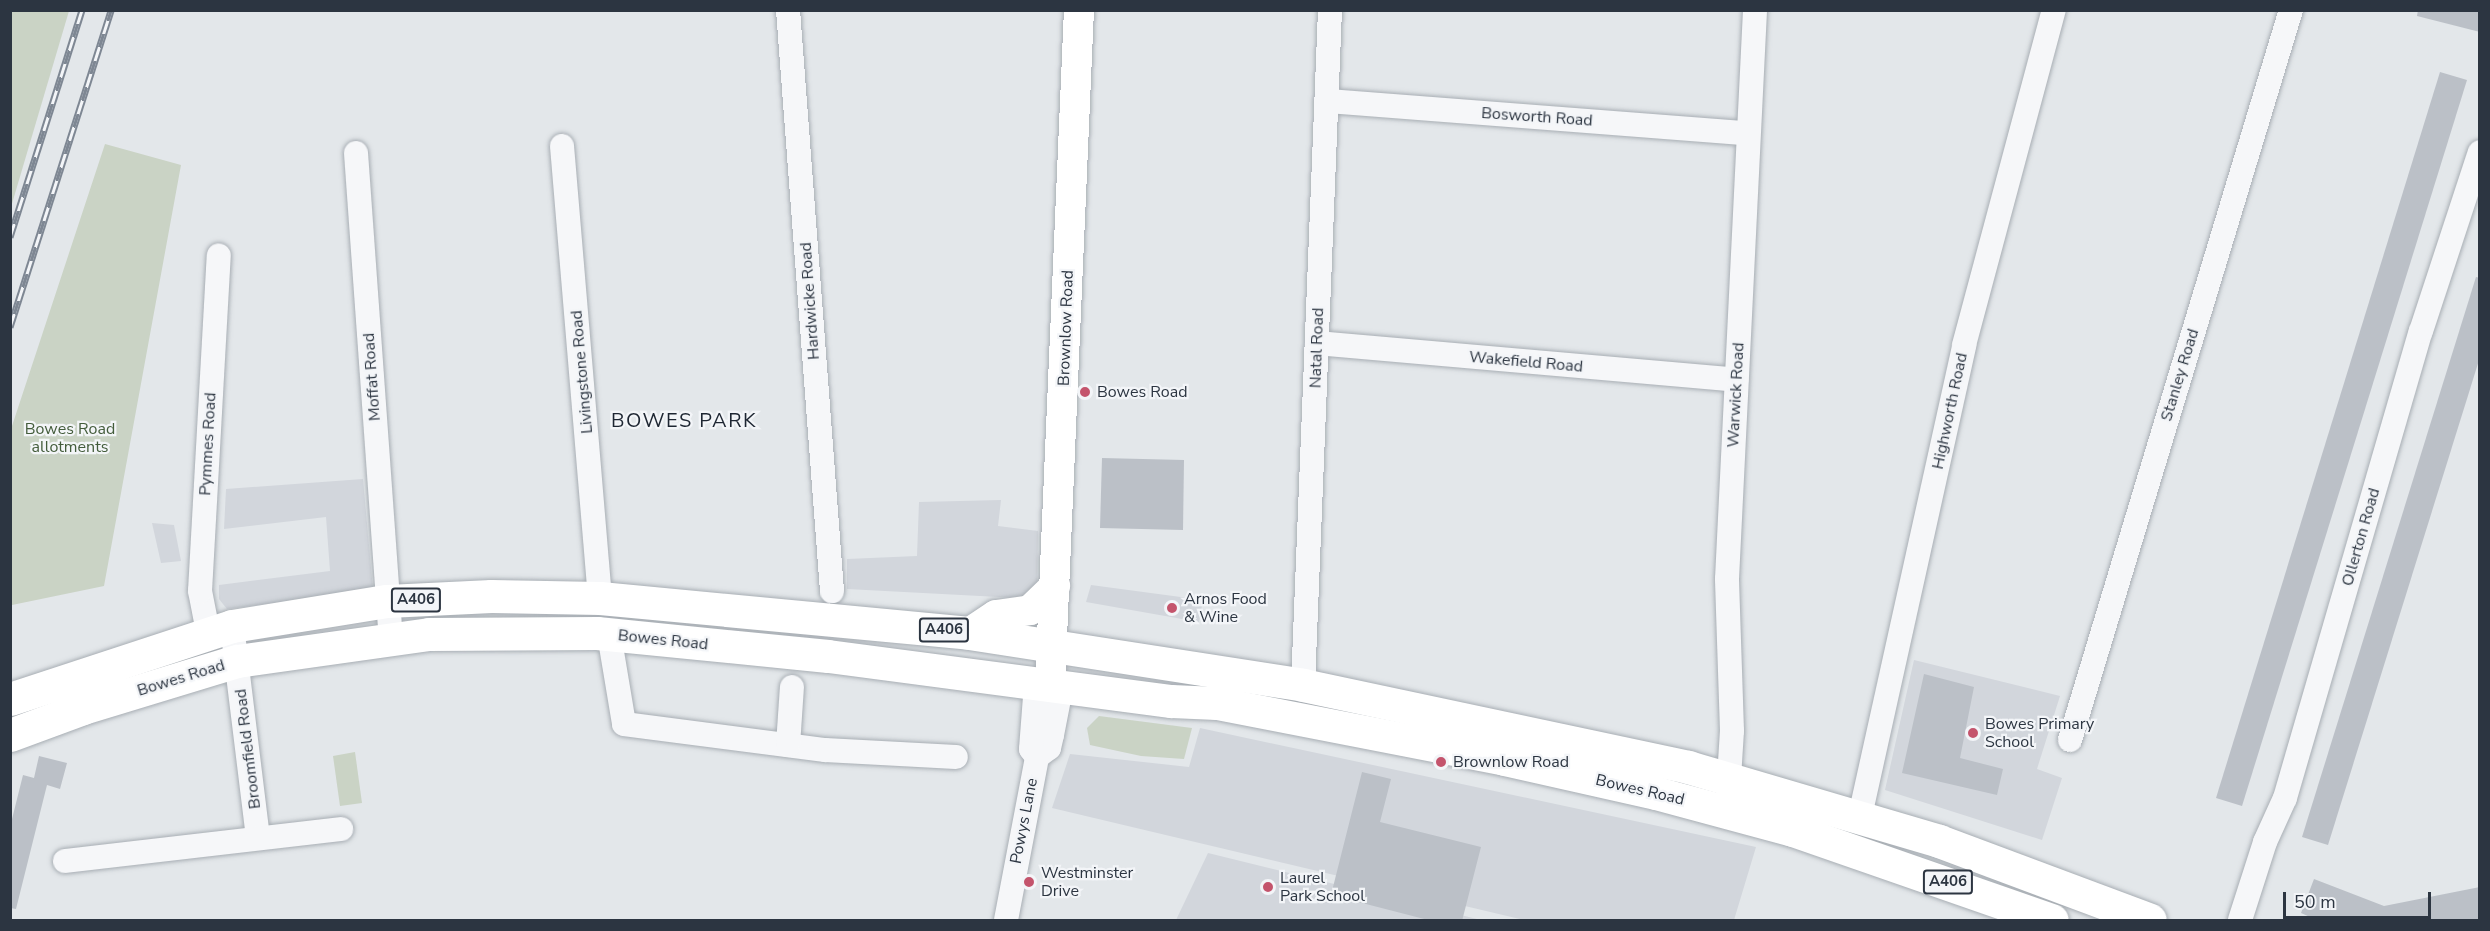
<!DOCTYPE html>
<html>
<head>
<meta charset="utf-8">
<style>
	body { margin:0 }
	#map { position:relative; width:2490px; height:931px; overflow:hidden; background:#e3e7ea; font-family:"Nunito Sans",sans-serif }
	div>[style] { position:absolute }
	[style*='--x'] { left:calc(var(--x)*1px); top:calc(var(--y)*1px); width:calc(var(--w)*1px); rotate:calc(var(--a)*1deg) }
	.built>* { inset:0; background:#d2d6dc }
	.green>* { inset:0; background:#cad3c5 }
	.building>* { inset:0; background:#bbc0c7 }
	.roads { filter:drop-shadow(0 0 2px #a8aeb4) drop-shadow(0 0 2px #a8aeb4) }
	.minor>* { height:24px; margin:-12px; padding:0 12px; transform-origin:12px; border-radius:12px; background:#f6f7f9 }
	.major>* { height:30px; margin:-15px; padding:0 15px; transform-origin:15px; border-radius:15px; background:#fff }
	.highway>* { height:33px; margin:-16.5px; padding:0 16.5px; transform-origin:16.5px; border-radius:16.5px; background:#fff }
	.rail>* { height:7px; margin-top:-3.5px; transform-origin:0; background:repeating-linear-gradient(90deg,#f3f5f8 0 14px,#7e8793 0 28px); box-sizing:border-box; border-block:2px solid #7e8793 }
	.dots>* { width:16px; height:16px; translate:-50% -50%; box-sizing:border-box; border:3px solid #f3f5f8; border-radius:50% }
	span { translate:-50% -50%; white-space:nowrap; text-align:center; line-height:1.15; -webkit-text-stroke:4.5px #f3f5f8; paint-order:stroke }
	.shield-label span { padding:2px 4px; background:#f3f5f8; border:2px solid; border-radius:4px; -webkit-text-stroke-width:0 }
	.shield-label { font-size:15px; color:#2c3541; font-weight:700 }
	.street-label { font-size:16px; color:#2c3541 }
	.poi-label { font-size:16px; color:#2c3541 }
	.left { translate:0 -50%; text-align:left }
	.park-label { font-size:16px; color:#435c3b }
	.quarter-label { font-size:20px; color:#1e2632; letter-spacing:1.5px }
	.frame { position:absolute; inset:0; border:12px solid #2c3541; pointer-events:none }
	.scale { position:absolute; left:2283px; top:892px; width:148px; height:27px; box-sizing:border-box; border:3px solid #2c3541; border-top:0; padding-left:8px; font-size:18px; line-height:21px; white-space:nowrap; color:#2c3541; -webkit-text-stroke:4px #f3f5f8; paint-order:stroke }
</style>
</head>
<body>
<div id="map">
	<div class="built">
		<i style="clip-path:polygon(363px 479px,373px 590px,227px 609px,219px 599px,219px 585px,330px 571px,326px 517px,224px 529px,226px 489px)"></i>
		<i style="clip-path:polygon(1001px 500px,998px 526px,1038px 531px,1037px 599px,847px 589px,847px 559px,917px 556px,919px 502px)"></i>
		<i style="clip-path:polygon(152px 523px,174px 525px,181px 561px,161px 563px)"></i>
		<i style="clip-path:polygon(1091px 585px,1203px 600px,1199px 622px,1086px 602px)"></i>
		<i style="clip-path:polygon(1914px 660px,2060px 696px,2037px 769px,2062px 778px,2042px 840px,1885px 790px)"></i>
		<i style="clip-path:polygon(1200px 728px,1756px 847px,1734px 920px,1524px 920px,1052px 808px,1070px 754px,1189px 767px)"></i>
		<i style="clip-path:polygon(1208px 853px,1481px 920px,1176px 920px)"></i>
	</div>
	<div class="green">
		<i style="clip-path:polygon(11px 11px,69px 11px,11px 207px,10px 12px)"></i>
		<i style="clip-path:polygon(105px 144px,181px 165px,104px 586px,12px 605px,11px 609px,11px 429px)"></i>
		<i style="clip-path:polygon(1099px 716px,1192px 728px,1184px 759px,1141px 756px,1090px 745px,1087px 728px)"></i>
		<i style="clip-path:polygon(355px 752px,362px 803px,340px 806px,333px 756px)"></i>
	</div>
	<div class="building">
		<i style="clip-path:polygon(2418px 10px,2480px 10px,2480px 32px,2417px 16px)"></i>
		<i style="clip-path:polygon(2440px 72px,2467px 80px,2242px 806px,2216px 798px)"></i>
		<i style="clip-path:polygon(2476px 277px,2480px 278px,2480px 357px,2328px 845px,2302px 837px)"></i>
		<i style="clip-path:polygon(1102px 458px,1184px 460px,1183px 530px,1100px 528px)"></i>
		<i style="clip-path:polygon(1924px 674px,1974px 687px,1960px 758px,2003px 769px,1997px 795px,1902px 773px)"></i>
		<i style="clip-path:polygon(39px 756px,67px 763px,60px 789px,47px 785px,16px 909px,10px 908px,10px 827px,23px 775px,34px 778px)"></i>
		<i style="clip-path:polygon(1362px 772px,1391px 779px,1380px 822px,1481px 847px,1462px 921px,1432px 921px,1331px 895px)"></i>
		<i style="clip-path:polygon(2314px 879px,2384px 906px,2480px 887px,2480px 921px,2319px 921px,2301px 913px)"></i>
	</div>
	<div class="roads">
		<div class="minor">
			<i style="--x:788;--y:10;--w:583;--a:85.67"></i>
			<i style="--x:1327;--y:101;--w:421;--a:4.4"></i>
			<i style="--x:562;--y:146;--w:454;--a:85.2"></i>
			<i style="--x:356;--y:153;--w:488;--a:85.9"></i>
			<i style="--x:1317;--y:343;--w:421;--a:5"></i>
			<i style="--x:232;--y:626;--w:213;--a:83"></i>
			<i style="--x:208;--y:632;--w:42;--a:-101"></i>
			<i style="--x:200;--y:591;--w:336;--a:-86.8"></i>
			<i style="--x:609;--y:634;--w:91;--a:80.5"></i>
			<i style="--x:624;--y:724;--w:203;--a:7.4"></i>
			<i style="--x:825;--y:750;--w:131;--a:3.1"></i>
			<i style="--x:1303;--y:685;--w:676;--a:-87.71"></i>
			<i style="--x:2070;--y:740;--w:763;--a:-73.16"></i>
			<i style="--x:788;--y:745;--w:58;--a:-86.1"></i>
			<i style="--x:1728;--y:794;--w:63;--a:-86.4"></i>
			<i style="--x:1732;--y:731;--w:152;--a:-91.9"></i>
			<i style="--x:1727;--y:579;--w:570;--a:-87.18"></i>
			<i style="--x:1860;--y:816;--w:482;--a:-77.5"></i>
			<i style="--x:1964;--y:345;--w:347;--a:-75"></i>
			<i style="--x:65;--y:861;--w:278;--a:-6.6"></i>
			<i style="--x:1006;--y:920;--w:166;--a:-79.2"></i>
			<i style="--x:1037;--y:757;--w:15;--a:-37"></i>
			<i style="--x:1049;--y:748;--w:13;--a:-77"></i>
			<i style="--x:1052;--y:735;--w:37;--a:-79"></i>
			<i style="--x:1059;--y:699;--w:17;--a:-121"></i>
			<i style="--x:1050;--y:684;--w:20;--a:139"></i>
			<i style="--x:1035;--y:697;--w:52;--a:94.4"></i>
			<i style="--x:1031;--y:749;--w:10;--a:53"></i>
			<i style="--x:2240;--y:920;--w:82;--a:-72.2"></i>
			<i style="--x:2265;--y:842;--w:48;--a:-65.6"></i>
			<i style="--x:2285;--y:798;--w:486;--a:-73.8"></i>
			<i style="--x:2421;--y:331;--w:188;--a:-71.8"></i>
		</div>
		<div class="major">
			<i style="--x:969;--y:633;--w:32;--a:-34"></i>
			<i style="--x:996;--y:615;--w:34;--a:-8"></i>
			<i style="--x:1030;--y:610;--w:35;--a:-44"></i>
			<i style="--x:1050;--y:684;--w:675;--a:-87.54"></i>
		</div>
		<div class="highway">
			<i style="--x:10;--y:699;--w:234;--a:-18.2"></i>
			<i style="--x:232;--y:626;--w:157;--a:-9.2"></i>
			<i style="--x:387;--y:601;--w:104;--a:-2.8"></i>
			<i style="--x:491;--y:596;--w:109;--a:1.1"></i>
			<i style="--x:600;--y:598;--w:371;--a:5.4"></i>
			<i style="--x:969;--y:633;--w:338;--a:8.8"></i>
			<i style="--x:1303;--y:685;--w:394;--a:12"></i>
			<i style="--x:1688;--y:767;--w:262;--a:16.4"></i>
			<i style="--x:1939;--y:841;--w:225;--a:20.5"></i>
			<i style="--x:10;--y:735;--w:78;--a:-20.3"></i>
			<i style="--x:83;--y:708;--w:161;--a:-17"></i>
			<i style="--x:237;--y:661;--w:194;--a:-8"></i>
			<i style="--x:429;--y:634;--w:168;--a:-0.3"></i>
			<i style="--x:597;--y:633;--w:232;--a:5.7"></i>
			<i style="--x:828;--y:656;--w:346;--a:7.5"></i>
			<i style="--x:1171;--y:701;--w:46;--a:2.5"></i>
			<i style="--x:1217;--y:703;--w:292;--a:11"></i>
			<i style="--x:1504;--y:759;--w:156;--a:12.6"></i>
			<i style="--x:1656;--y:793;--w:142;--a:15.1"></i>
			<i style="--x:1793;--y:830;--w:274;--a:19.2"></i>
		</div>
	</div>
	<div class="rail">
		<i style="--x:10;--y:237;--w:238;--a:-72.4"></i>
		<i style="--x:10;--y:327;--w:333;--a:-72.3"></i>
	</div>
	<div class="dots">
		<i style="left:1085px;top:392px;background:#c4546c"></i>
		<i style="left:1172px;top:608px;background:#c4546c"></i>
		<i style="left:1973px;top:733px;background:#c4546c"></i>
		<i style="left:1441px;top:762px;background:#c4546c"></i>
		<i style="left:1029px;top:882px;background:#c4546c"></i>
		<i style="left:1268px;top:887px;background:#c4546c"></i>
	</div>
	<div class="shield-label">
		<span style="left:416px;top:600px">A406</span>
		<span style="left:944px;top:630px">A406</span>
		<span style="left:1948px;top:882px">A406</span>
	</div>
	<div class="street-label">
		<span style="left:1537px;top:117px;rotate:4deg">Bosworth Road</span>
		<span style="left:810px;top:301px;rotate:-94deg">Hardwicke Road</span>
		<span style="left:1066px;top:328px;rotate:-88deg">Brownlow Road</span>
		<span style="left:1317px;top:348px;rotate:-88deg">Natal Road</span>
		<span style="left:1526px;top:362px;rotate:5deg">Wakefield Road</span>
		<span style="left:582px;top:372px;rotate:-95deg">Livingstone Road</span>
		<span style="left:2180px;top:375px;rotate:-73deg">Stanley Road</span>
		<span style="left:372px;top:377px;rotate:-94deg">Moffat Road</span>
		<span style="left:1736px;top:395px;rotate:-87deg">Warwick Road</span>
		<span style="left:1950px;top:411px;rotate:-78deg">Highworth Road</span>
		<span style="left:208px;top:444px;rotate:-87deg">Pymmes Road</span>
		<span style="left:2361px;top:537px;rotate:-74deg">Ollerton Road</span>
		<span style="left:663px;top:640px;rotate:6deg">Bowes Road</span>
		<span style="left:181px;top:678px;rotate:-17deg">Bowes Road</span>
		<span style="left:248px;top:749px;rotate:-97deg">Broomfield Road</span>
		<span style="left:1640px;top:790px;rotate:13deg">Bowes Road</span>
		<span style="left:1024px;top:821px;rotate:-79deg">Powys Lane</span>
	</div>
	<div class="poi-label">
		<span class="left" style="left:1097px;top:392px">Bowes Road</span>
		<span class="left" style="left:1184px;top:608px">Arnos Food<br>&amp; Wine</span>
		<span class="left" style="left:1985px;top:733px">Bowes Primary<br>School</span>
		<span class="left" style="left:1453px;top:762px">Brownlow Road</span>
		<span class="left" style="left:1041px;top:882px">Westminster<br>Drive</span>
		<span class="left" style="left:1280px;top:887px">Laurel<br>Park School</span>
	</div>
	<div class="park-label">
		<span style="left:70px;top:438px">Bowes Road<br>allotments</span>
	</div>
	<div class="quarter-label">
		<span style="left:684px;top:420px">BOWES PARK</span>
	</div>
	<div class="frame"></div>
	<div class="scale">50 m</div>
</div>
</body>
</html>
